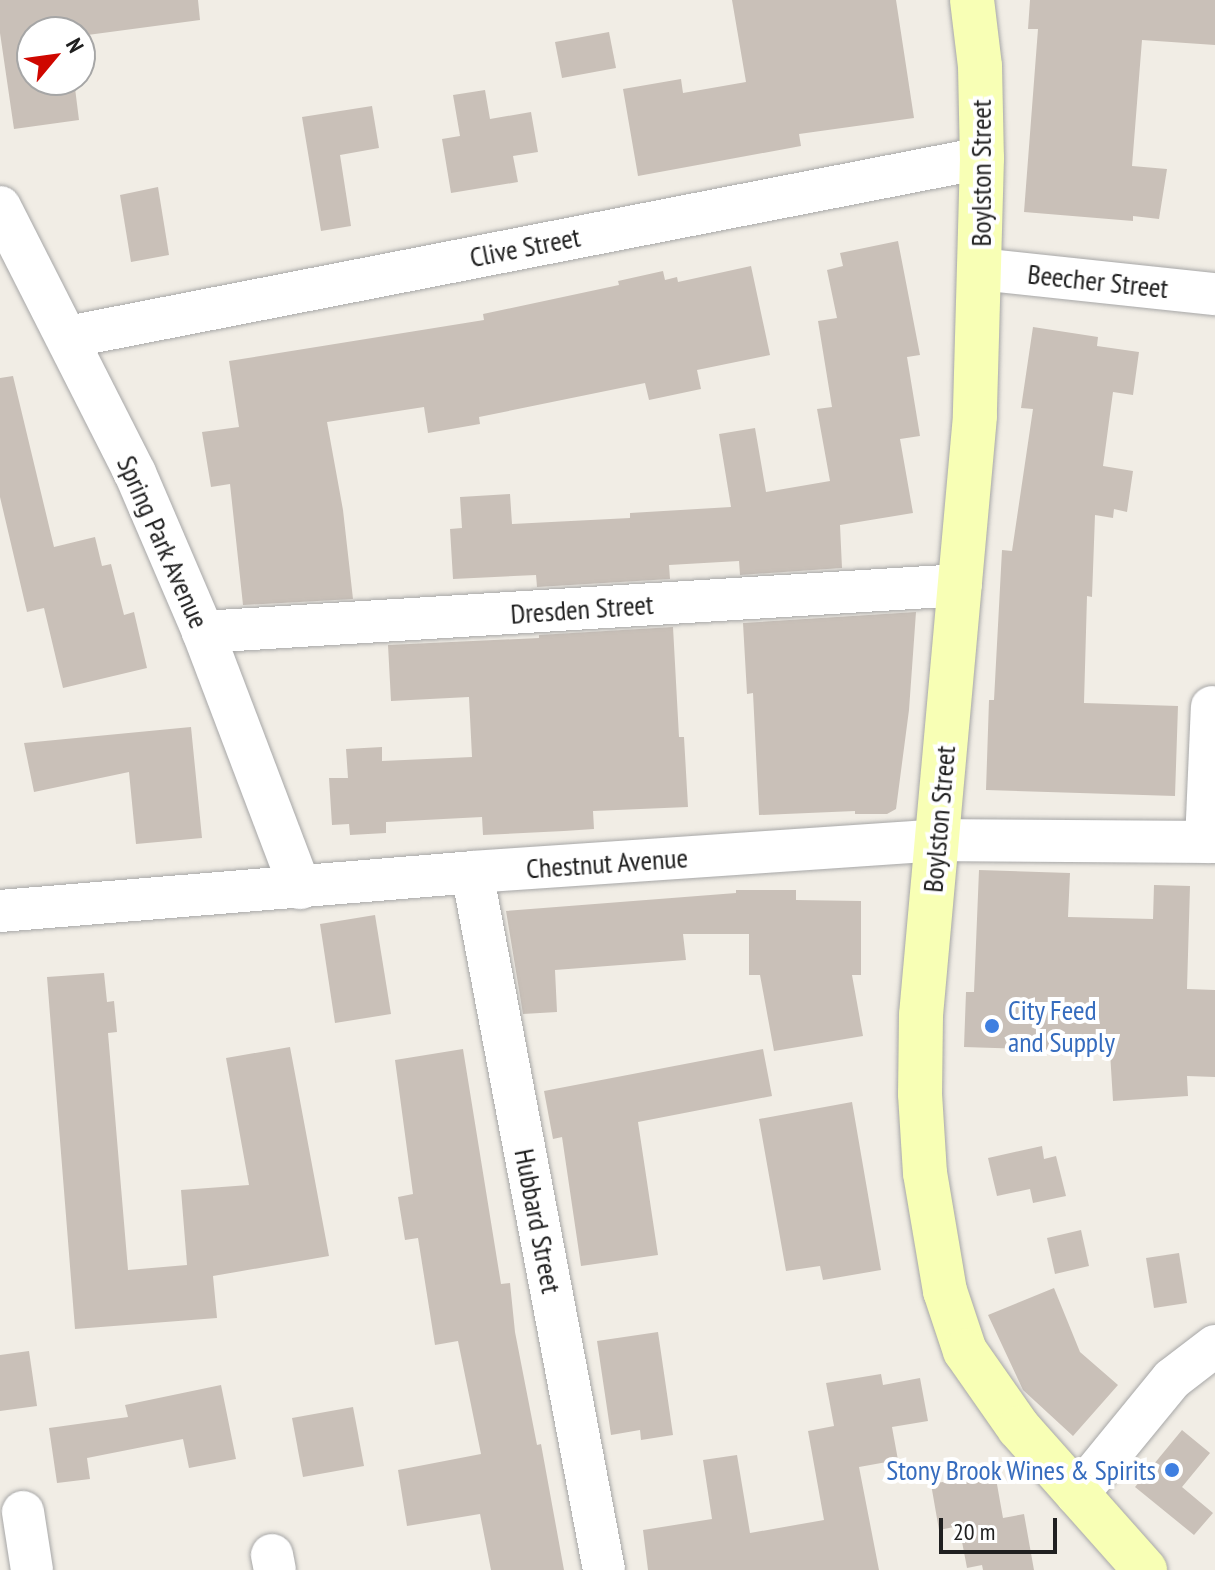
<!DOCTYPE html>
<html>
<head>
<meta charset="utf-8">
<style>
	body { margin:0 }
	#map { position:relative; width:1215px; height:1570px; overflow:hidden; background:#f1ede5; font-family:"PT Sans Narrow",sans-serif }
	div>[style] { position:absolute }
	[style*='--x'] { left:calc(var(--x)*1px); top:calc(var(--y)*1px); width:calc(var(--w)*1px); rotate:calc(var(--a)*1deg) }
	.building>* { inset:0; background:#c9c0b8 }
	.roads { filter:drop-shadow(0 0 2px #a7a7a7) drop-shadow(0 0 2px #a7a7a7) }
	.street>* { height:42px; margin:-21px; padding:0 21px; transform-origin:21px; border-radius:21px; background:#fff }
	.secondary>* { height:44px; margin:-22px; padding:0 22px; transform-origin:22px; border-radius:22px; background:#f8ffb5 }
	.dots>* { width:22px; height:22px; translate:-50% -50%; box-sizing:border-box; border:4px solid #fff; border-radius:50% }
	span { translate:-50% -50%; white-space:nowrap; text-align:center; line-height:1.15; -webkit-text-stroke:8px #fff; paint-order:stroke }
	.street-label { font-size:28px; color:#202020 }
	.shop-label { font-size:28px; color:#366cbe }
	.left { translate:0 -50%; text-align:left }
	.right { translate:-100% -50%; text-align:right }
	.north { position:absolute; left:16px; top:16px; width:80px; height:80px; box-sizing:border-box; background:#fff; border:2px solid #a6a6a6; border-radius:50%; rotate:61deg; font-size:22px; font-weight:700; line-height:32px; text-align:center; color:#202020 }
	.north::after { content:''; display:block; margin:auto; width:28px; height:36px; background:#cf0700; clip-path:polygon(50% 0,100% 100%,50% 72%,0 100%) }
	.scale { position:absolute; left:939px; top:1518px; width:118px; height:36px; box-sizing:border-box; border:4px solid #202020; border-top:0; padding-left:10px; font-size:24px; line-height:28px; white-space:nowrap; color:#202020; -webkit-text-stroke:6px #fff; paint-order:stroke }
</style>
</head>
<body>
<div id="map">
	<div class="building">
		<i style="clip-path:polygon(0 0,198px 0,200px 20px,80px 36px,80px 32px,32px 32px,32px 80px,74px 80px,79px 120px,14px 129px,0 33px)"></i>
		<i style="clip-path:polygon(732px 0,896px 0,914px 118px,799px 134px,801px 146px,638px 176px,623px 89px,681px 79px,683px 93px,746px 82px)"></i>
		<i style="clip-path:polygon(1030px 0,1215px 0,1215px 45px,1142px 40px,1132px 166px,1167px 169px,1159px 219px,1133px 216px,1133px 221px,1024px 212px,1038px 29px,1028px 29px)"></i>
		<i style="clip-path:polygon(609px 32px,616px 68px,562px 78px,555px 42px)"></i>
		<i style="clip-path:polygon(485px 90px,490px 119px,531px 112px,538px 152px,513px 156px,518px 182px,451px 193px,442px 139px,460px 136px,453px 95px)"></i>
		<i style="clip-path:polygon(372px 106px,379px 148px,340px 155px,351px 226px,321px 231px,302px 117px)"></i>
		<i style="clip-path:polygon(158px 187px,169px 255px,131px 262px,120px 195px)"></i>
		<i style="clip-path:polygon(898px 241px,920px 355px,907px 357px,920px 436px,900px 439px,913px 513px,840px 525px,842px 568px,740px 575px,739px 561px,669px 565px,670px 579px,537px 587px,536px 575px,453px 579px,450px 529px,462px 528px,460px 497px,510px 494px,512px 524px,630px 518px,630px 513px,731px 507px,719px 434px,755px 428px,766px 492px,830px 481px,817px 409px,832px 407px,818px 321px,837px 318px,827px 270px,843px 266px,840px 253px)"></i>
		<i style="clip-path:polygon(751px 266px,770px 355px,697px 370px,701px 389px,649px 400px,645px 383px,479px 417px,480px 424px,428px 433px,424px 407px,327px 422px,343px 510px,353px 599px,243px 605px,230px 484px,211px 487px,202px 432px,239px 427px,229px 361px,484px 320px,483px 314px,619px 285px,618px 281px,663px 271px,665px 280px,677px 277px,678px 282px)"></i>
		<i style="clip-path:polygon(1033px 327px,1098px 337px,1097px 346px,1139px 352px,1133px 395px,1113px 392px,1103px 466px,1133px 471px,1127px 512px,1114px 509px,1113px 518px,1095px 515px,1092px 597px,1087px 596px,1084px 703px,1178px 706px,1175px 796px,986px 790px,989px 700px,994px 700px,1002px 550px,1012px 551px,1033px 409px,1021px 408px)"></i>
		<i style="clip-path:polygon(13px 376px,54px 547px,95px 537px,102px 566px,111px 564px,124px 615px,134px 612px,147px 668px,63px 688px,44px 608px,27px 612px,0 497px,0 378px)"></i>
		<i style="clip-path:polygon(916px 612px,909px 710px,896px 809px,887px 814px,855px 814px,855px 811px,759px 815px,753px 693px,747px 694px,743px 623px)"></i>
		<i style="clip-path:polygon(673px 627px,679px 737px,684px 737px,688px 807px,593px 811px,594px 829px,564px 831px,483px 835px,482px 817px,386px 822px,386px 833px,350px 835px,349px 824px,332px 825px,329px 778px,348px 778px,346px 749px,382px 747px,382px 761px,472px 757px,469px 697px,391px 701px,388px 645px,539px 638px,539px 635px)"></i>
		<i style="clip-path:polygon(191px 727px,202px 838px,136px 844px,129px 772px,34px 792px,24px 743px)"></i>
		<i style="clip-path:polygon(979px 870px,1070px 873px,1068px 917px,1153px 919px,1154px 885px,1190px 886px,1187px 989px,1215px 990px,1215px 1077px,1187px 1076px,1188px 1096px,1113px 1101px,1110px 1052px,964px 1047px,966px 992px,974px 992px)"></i>
		<i style="clip-path:polygon(736px 890px,796px 890px,796px 900px,861px 901px,861px 975px,852px 975px,863px 1036px,774px 1051px,760px 975px,749px 975px,749px 934px,683px 934px,686px 960px,555px 970px,557px 1012px,523px 1014px,506px 911px,736px 893px)"></i>
		<i style="clip-path:polygon(375px 915px,391px 1014px,335px 1023px,320px 924px)"></i>
		<i style="clip-path:polygon(104px 973px,107px 1002px,114px 1001px,117px 1032px,108px 1033px,128px 1270px,187px 1265px,181px 1190px,249px 1185px,226px 1058px,290px 1047px,329px 1256px,213px 1276px,217px 1318px,75px 1329px,47px 977px)"></i>
		<i style="clip-path:polygon(463px 1049px,501px 1284px,510px 1283px,515px 1332px,537px 1445px,541px 1444px,564px 1570px,491px 1570px,480px 1514px,407px 1526px,398px 1470px,481px 1454px,458px 1341px,435px 1345px,418px 1238px,405px 1240px,398px 1197px,413px 1194px,395px 1060px)"></i>
		<i style="clip-path:polygon(763px 1049px,772px 1096px,638px 1122px,658px 1255px,581px 1266px,562px 1137px,553px 1139px,544px 1091px)"></i>
		<i style="clip-path:polygon(852px 1102px,881px 1270px,823px 1280px,820px 1266px,786px 1271px,759px 1119px)"></i>
		<i style="clip-path:polygon(1042px 1146px,1044px 1159px,1056px 1156px,1066px 1196px,1033px 1203px,1030px 1189px,997px 1196px,988px 1158px)"></i>
		<i style="clip-path:polygon(1081px 1230px,1089px 1266px,1055px 1274px,1047px 1238px)"></i>
		<i style="clip-path:polygon(1179px 1253px,1187px 1303px,1154px 1308px,1146px 1258px)"></i>
		<i style="clip-path:polygon(1054px 1288px,1080px 1352px,1118px 1385px,1073px 1436px,1023px 1390px,988px 1315px)"></i>
		<i style="clip-path:polygon(658px 1332px,673px 1435px,641px 1440px,640px 1430px,611px 1435px,597px 1341px)"></i>
		<i style="clip-path:polygon(29px 1351px,37px 1406px,0 1411px,0 1355px)"></i>
		<i style="clip-path:polygon(881px 1374px,883px 1385px,920px 1378px,928px 1421px,892px 1427px,898px 1460px,859px 1467px,879px 1570px,648px 1570px,643px 1530px,712px 1519px,703px 1460px,737px 1455px,750px 1533px,824px 1520px,808px 1431px,834px 1426px,826px 1383px)"></i>
		<i style="clip-path:polygon(221px 1385px,236px 1459px,189px 1468px,183px 1439px,87px 1458px,90px 1479px,57px 1483px,49px 1428px,128px 1417px,125px 1405px)"></i>
		<i style="clip-path:polygon(353px 1407px,364px 1466px,303px 1477px,292px 1418px)"></i>
		<i style="clip-path:polygon(1182px 1430px,1210px 1453px,1182px 1487px,1213px 1513px,1194px 1535px,1135px 1487px)"></i>
		<i style="clip-path:polygon(995px 1473px,1003px 1518px,1024px 1514px,1034px 1570px,983px 1570px,982px 1565px,967px 1568px,959px 1526px,939px 1530px,931px 1484px)"></i>
	</div>
	<div class="roads">
		<div class="street">
			<i style="--x:0;--y:207;--w:298;--a:63.1"></i>
			<i style="--x:135;--y:473;--w:173;--a:66.8"></i>
			<i style="--x:203;--y:632;--w:274;--a:69.2"></i>
			<i style="--x:980;--y:269;--w:236;--a:6.1"></i>
			<i style="--x:68;--y:337;--w:931;--a:-11.08"></i>
			<i style="--x:203;--y:632;--w:759;--a:-3.55"></i>
			<i style="--x:1206;--y:842;--w:135;--a:-87.5"></i>
			<i style="--x:472;--y:872;--w:710;--a:79.29"></i>
			<i style="--x:0;--y:911;--w:474;--a:-4.7"></i>
			<i style="--x:472;--y:872;--w:465;--a:-3.9"></i>
			<i style="--x:936;--y:840;--w:279;--a:0.4"></i>
			<i style="--x:1077;--y:1495;--w:150;--a:-50.7"></i>
			<i style="--x:1172;--y:1379;--w:54;--a:-37.5"></i>
			<i style="--x:23;--y:1512;--w:59;--a:81.2"></i>
			<i style="--x:272;--y:1555;--w:15;--a:79"></i>
		</div>
		<div class="secondary">
			<i style="--x:972;--y:0;--w:66;--a:83.1"></i>
			<i style="--x:980;--y:66;--w:92;--a:88.8"></i>
			<i style="--x:982;--y:158;--w:258;--a:91.6"></i>
			<i style="--x:975;--y:416;--w:601;--a:95.15"></i>
			<i style="--x:921;--y:1015;--w:79;--a:90.7"></i>
			<i style="--x:920;--y:1094;--w:79;--a:86.4"></i>
			<i style="--x:925;--y:1173;--w:120;--a:80.4"></i>
			<i style="--x:945;--y:1291;--w:63;--a:71.6"></i>
			<i style="--x:965;--y:1351;--w:94;--a:55"></i>
			<i style="--x:1019;--y:1428;--w:190;--a:48.4"></i>
		</div>
	</div>
	<div class="dots">
		<i style="left:992px;top:1026px;background:#3f7fe0"></i>
		<i style="left:1172px;top:1470px;background:#3f7fe0"></i>
	</div>
	<div class="street-label">
		<span style="left:981px;top:173px;rotate:-90deg">Boylston Street</span>
		<span style="left:525px;top:247px;rotate:-11deg">Clive Street</span>
		<span style="left:1098px;top:281px;rotate:6deg">Beecher Street</span>
		<span style="left:163px;top:542px;rotate:66deg">Spring Park Avenue</span>
		<span style="left:582px;top:609px;rotate:-4deg">Dresden Street</span>
		<span style="left:939px;top:819px;rotate:-85deg">Boylston Street</span>
		<span style="left:607px;top:863px;rotate:-4deg">Chestnut Avenue</span>
		<span style="left:538px;top:1221px;rotate:79deg">Hubbard Street</span>
	</div>
	<div class="shop-label">
		<span class="left" style="left:1008px;top:1026px">City Feed<br>and Supply</span>
		<span class="right" style="left:1156px;top:1470px">Stony Brook Wines &amp; Spirits</span>
	</div>
	<div class="north">N</div>
	<div class="scale">20 m</div>
</div>
</body>
</html>
